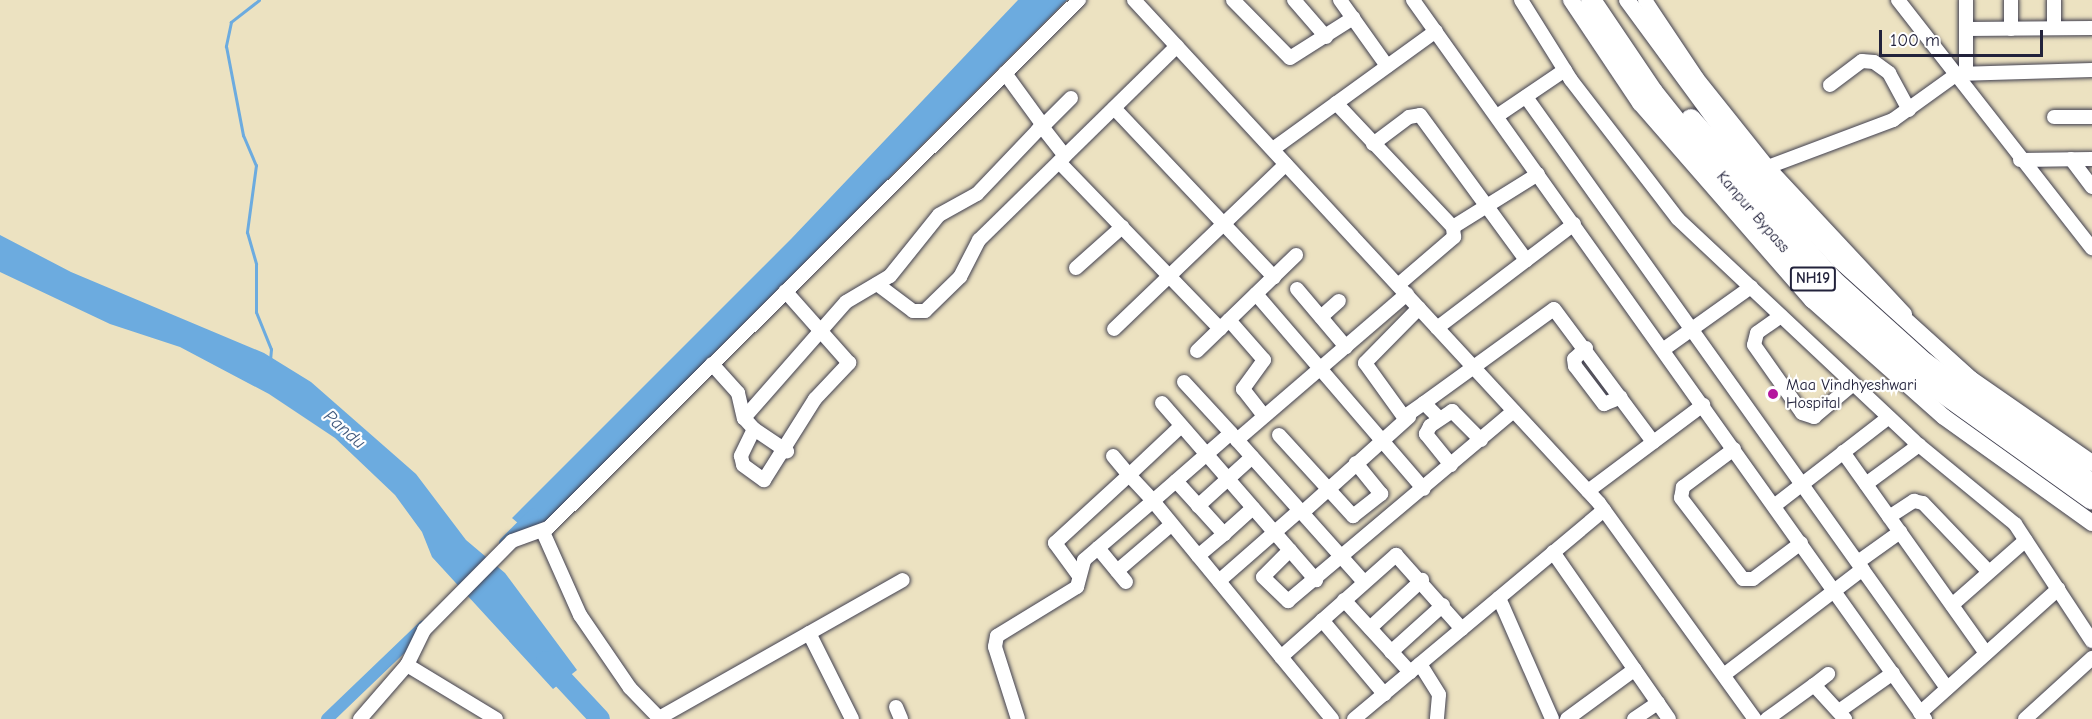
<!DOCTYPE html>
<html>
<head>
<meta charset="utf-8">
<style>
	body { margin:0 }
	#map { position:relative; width:2092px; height:719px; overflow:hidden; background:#ece2c1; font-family:"Comic Neue",sans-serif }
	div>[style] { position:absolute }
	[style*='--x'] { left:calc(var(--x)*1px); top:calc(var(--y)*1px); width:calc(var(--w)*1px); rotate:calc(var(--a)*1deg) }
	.water>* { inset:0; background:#6cabdf }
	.stream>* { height:3px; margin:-1.5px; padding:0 1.5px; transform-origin:1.5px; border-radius:1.5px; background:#6cabdf }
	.canal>* { height:12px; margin:-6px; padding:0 6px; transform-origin:6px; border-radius:6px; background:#6cabdf }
	.river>* { height:20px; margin:-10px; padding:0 10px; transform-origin:10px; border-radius:10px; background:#6cabdf }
	.roads { filter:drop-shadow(0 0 2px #403f4f) drop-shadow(0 0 2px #403f4f) }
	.minor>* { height:14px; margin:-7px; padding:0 7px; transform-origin:7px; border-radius:7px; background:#fff }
	.major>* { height:16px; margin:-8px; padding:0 8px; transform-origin:8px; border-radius:8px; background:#fff }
	.highway>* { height:20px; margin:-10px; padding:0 10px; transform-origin:10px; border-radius:10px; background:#fff }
	.dots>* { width:16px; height:16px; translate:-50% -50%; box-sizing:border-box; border:3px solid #fff; border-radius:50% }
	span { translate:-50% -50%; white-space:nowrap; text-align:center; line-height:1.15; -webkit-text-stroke:4.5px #fff; paint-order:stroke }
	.shield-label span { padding:2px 4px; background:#fff; border:2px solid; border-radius:4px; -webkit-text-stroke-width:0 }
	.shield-label { font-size:15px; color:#22223b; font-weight:700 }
	.street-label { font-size:16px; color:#22223b }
	.poi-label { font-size:16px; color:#22223b }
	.left { translate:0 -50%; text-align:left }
	.water-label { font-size:18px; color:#40597d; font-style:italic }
	.scale { position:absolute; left:1879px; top:30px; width:164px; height:27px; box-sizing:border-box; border:3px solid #22223b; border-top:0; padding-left:8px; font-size:18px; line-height:21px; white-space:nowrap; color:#22223b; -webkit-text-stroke:4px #fff; paint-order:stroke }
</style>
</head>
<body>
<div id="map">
	<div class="water">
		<i style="clip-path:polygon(1018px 0,1067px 0,532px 535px,512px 518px,791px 239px)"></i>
		<i style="clip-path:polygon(0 235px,71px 272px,264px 353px,311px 382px,416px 474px,466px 540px,505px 573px,577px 670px,553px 689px,432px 557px,422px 532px,395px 495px,335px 438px,269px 394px,180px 347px,110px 324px,0 272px)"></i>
	</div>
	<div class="stream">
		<i style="--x:259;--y:0;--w:36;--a:142"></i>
		<i style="--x:231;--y:22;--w:25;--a:102"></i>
		<i style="--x:226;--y:46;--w:91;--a:79.2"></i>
		<i style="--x:243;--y:135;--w:33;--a:67"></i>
		<i style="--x:256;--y:165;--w:68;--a:97.7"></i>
		<i style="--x:247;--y:232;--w:33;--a:74"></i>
		<i style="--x:256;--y:264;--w:48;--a:90"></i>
		<i style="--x:256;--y:312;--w:40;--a:68"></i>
		<i style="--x:271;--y:349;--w:12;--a:95"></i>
	</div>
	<div class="canal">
		<i style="--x:505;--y:543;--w:40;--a:-45"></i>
		<i style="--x:327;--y:719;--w:134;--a:-43.8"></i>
	</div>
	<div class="river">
		<i style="--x:546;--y:661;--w:79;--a:47"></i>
	</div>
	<div class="roads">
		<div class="minor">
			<i style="--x:1134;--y:0;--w:685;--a:47.25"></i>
			<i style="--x:1599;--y:503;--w:266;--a:54.2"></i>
			<i style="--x:1233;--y:0;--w:81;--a:45.5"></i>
			<i style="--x:1290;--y:58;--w:75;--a:-32.4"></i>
			<i style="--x:1294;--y:0;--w:49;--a:49.1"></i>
			<i style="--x:1340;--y:0;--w:81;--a:54.5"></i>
			<i style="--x:1413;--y:0;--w:883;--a:54.55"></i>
			<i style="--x:1521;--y:0;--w:94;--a:58"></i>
			<i style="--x:1571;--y:80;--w:175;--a:52.4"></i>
			<i style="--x:1678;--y:219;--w:324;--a:43.2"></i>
			<i style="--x:1914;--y:441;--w:131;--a:39.4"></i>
			<i style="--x:2015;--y:524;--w:140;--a:56.7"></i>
			<i style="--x:1645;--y:0;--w:94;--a:56.3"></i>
			<i style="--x:1697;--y:78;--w:114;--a:51.4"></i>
			<i style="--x:1768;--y:167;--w:201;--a:47"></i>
			<i style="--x:1898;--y:0;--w:315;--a:52"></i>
			<i style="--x:1966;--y:0;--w:73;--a:90"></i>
			<i style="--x:2054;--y:0;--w:28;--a:90"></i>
			<i style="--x:1966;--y:29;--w:126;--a:-0.5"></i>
			<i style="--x:2011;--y:29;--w:29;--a:-90"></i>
			<i style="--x:1830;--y:85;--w:40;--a:-37"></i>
			<i style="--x:1862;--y:61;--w:12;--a:5"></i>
			<i style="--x:1874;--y:62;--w:19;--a:36"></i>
			<i style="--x:1889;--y:73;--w:42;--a:61.6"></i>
			<i style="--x:1526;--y:97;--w:726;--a:54.54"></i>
			<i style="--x:1336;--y:103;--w:170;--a:46.7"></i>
			<i style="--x:1453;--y:227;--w:100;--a:-31.9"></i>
			<i style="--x:1114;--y:108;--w:233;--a:46.6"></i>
			<i style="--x:1497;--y:116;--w:82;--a:-34.1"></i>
			<i style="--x:2054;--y:117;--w:38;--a:0"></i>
			<i style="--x:1373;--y:144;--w:45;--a:-36.9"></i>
			<i style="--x:1409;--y:117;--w:11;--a:-10"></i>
			<i style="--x:1420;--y:115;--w:180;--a:53.8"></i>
			<i style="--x:1273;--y:149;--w:201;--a:-35.9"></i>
			<i style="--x:1065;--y:156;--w:37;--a:-128"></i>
			<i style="--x:1042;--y:127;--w:41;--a:-45"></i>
			<i style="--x:2071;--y:159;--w:35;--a:53"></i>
			<i style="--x:2020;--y:160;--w:72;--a:-0.8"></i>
			<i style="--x:1059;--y:162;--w:232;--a:46"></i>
			<i style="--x:1768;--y:167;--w:134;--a:-20.6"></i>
			<i style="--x:1893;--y:120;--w:79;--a:-35.7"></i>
			<i style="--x:1957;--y:74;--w:135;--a:-1.7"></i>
			<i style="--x:1076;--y:268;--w:62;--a:-41.7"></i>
			<i style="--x:877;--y:284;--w:45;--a:36.9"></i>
			<i style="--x:913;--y:311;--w:12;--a:0"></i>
			<i style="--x:925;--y:311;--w:49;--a:-44.2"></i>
			<i style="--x:960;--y:277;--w:42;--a:-62.8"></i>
			<i style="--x:979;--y:240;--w:277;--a:-44.4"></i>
			<i style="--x:1398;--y:285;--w:74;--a:-40.6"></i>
			<i style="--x:1454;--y:237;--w:10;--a:-96"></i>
			<i style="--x:1297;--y:289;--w:76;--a:49.8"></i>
			<i style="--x:1256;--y:294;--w:257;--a:49.3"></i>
			<i style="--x:1419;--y:308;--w:77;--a:134.5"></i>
			<i style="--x:1365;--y:363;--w:67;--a:54.2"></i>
			<i style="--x:1404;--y:417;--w:24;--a:-35"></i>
			<i style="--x:1424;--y:403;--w:21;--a:45"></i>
			<i style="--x:1781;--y:316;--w:29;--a:145"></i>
			<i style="--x:1757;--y:333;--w:12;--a:104"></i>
			<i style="--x:1754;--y:345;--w:83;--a:54.8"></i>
			<i style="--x:1802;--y:413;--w:13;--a:18"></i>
			<i style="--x:1814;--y:417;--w:51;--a:-40.2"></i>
			<i style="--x:1321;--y:317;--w:24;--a:-42"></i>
			<i style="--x:1229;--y:320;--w:53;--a:48.8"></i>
			<i style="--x:1264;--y:360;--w:36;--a:126"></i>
			<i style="--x:1243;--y:389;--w:34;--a:52"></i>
			<i style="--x:1437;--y:328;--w:172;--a:-37.2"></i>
			<i style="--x:1114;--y:329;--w:238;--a:-43.8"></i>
			<i style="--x:1586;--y:348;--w:16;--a:137"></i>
			<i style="--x:1574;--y:359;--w:7;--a:82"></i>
			<i style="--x:1575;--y:366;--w:48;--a:52.7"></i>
			<i style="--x:1604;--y:404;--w:18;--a:-22"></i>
			<i style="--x:1664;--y:349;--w:107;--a:-35.5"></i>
			<i style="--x:1197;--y:351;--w:138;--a:-44.1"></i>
			<i style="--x:712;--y:364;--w:39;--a:48"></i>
			<i style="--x:738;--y:393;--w:26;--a:77"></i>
			<i style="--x:744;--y:418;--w:15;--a:48"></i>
			<i style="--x:754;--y:429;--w:30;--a:116"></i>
			<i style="--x:741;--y:456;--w:9;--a:77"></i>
			<i style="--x:743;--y:465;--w:26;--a:36"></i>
			<i style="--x:764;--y:480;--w:96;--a:-57.8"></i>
			<i style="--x:815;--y:399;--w:50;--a:-46.6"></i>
			<i style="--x:849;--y:363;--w:96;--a:-131.6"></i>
			<i style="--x:1184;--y:382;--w:69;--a:47.3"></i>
			<i style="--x:1162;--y:403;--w:235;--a:49"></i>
			<i style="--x:1424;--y:403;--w:160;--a:-35.9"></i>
			<i style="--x:1554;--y:309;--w:166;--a:53.3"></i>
			<i style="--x:744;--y:418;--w:154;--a:-48.7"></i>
			<i style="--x:846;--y:302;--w:51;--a:-30.6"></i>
			<i style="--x:890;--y:276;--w:78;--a:-51.2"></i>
			<i style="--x:939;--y:215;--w:43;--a:-28.9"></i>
			<i style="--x:977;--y:194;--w:87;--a:-46.4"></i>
			<i style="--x:1037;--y:131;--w:9;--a:-54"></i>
			<i style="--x:1042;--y:124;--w:63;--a:-126"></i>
			<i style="--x:754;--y:429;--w:40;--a:34"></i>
			<i style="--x:1279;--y:435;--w:110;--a:47.6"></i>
			<i style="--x:1353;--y:516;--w:36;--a:-38"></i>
			<i style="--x:1381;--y:494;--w:40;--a:-129"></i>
			<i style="--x:1237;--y:440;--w:191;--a:48.2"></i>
			<i style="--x:1734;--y:449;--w:64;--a:143.3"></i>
			<i style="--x:1683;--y:487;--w:11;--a:100"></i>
			<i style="--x:1681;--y:498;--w:102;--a:52.6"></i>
			<i style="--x:1743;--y:579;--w:10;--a:0"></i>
			<i style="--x:1753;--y:579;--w:60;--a:-36.9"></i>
			<i style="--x:1843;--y:452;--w:247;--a:54.6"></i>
			<i style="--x:1113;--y:456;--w:25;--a:50"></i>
			<i style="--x:1129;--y:475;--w:71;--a:-43.3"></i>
			<i style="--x:1451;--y:465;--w:40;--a:-129"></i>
			<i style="--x:1426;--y:434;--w:9;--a:-63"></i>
			<i style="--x:1430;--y:426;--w:27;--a:-34"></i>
			<i style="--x:1452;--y:411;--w:41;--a:45"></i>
			<i style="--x:1176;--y:481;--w:72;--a:47.8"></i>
			<i style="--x:1224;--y:534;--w:39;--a:-42"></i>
			<i style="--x:1866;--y:484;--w:66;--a:-36.3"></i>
			<i style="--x:1588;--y:491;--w:144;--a:-36.8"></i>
			<i style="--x:1198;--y:506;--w:73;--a:-42.2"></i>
			<i style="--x:1774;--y:506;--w:145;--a:-37.7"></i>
			<i style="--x:1302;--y:513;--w:144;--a:-41.9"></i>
			<i style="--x:1889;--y:517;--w:30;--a:-33"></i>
			<i style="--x:1914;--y:501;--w:9;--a:13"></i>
			<i style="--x:1923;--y:503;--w:95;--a:46.3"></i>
			<i style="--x:543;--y:532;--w:91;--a:66"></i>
			<i style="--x:580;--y:615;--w:88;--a:55.6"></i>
			<i style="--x:630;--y:688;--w:43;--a:45.9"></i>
			<i style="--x:1098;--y:548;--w:44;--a:50.5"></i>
			<i style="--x:1290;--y:550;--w:38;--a:135"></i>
			<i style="--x:1263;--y:577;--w:35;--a:44"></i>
			<i style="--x:1288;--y:601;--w:295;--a:-40.1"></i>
			<i style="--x:1553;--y:552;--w:203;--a:55.2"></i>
			<i style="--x:1198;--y:556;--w:34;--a:-40"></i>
			<i style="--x:1858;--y:562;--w:52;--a:-35.5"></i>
			<i style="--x:1117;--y:571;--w:72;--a:-40.5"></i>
			<i style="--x:1079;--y:576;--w:41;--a:-126"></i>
			<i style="--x:1055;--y:543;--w:100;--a:-42.6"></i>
			<i style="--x:1129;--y:475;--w:35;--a:47"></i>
			<i style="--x:1153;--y:501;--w:103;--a:-41.1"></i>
			<i style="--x:1231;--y:433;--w:9;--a:49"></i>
			<i style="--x:1237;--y:440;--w:224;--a:-40.7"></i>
			<i style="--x:1219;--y:581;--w:108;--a:-41.2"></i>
			<i style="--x:1499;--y:598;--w:132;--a:66.3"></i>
			<i style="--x:1344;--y:600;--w:98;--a:47.5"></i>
			<i style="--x:1952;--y:605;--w:98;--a:-41.3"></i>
			<i style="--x:1322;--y:620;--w:97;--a:50"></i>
			<i style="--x:1370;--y:628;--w:71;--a:-42.7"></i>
			<i style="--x:809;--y:633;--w:96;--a:63.4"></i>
			<i style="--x:1391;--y:652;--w:70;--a:-42.1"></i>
			<i style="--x:1281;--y:657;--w:154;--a:-41.6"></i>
			<i style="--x:1396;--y:555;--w:99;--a:48.3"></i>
			<i style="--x:1420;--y:664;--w:36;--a:58"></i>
			<i style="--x:1439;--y:695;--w:24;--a:95"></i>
			<i style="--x:407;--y:665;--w:104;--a:31.2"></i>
			<i style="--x:1725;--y:674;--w:173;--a:-37.3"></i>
			<i style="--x:1814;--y:685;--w:18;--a:-38"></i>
			<i style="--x:896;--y:707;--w:13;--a:67"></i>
			<i style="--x:1839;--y:711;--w:66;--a:-35.1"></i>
			<i style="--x:1920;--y:713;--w:186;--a:-41.9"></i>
			<i style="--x:659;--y:718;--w:280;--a:-29.5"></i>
			<i style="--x:360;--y:719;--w:72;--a:-49"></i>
			<i style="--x:407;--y:665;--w:39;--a:-64"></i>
			<i style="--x:424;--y:630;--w:125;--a:-45.3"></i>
			<i style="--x:512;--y:541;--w:38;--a:-20"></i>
			<i style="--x:548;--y:528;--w:749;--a:-44.84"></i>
			<i style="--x:1018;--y:719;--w:76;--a:-107.7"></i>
			<i style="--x:995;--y:647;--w:11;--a:-80"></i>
			<i style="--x:997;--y:636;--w:94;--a:-31.5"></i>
			<i style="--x:1077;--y:587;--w:28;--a:-75"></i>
			<i style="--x:1084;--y:560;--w:91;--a:-40.5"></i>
			<i style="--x:1153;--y:501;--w:282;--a:50.6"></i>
			<i style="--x:1354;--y:719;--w:326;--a:-39.9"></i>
			<i style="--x:1567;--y:719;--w:84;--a:-36.3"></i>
			<i style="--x:1634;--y:719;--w:29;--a:-34"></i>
			<i style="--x:1767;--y:719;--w:58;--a:-35.9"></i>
			<i style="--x:1814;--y:685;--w:46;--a:47.6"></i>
			<i style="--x:2025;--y:719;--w:91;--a:-42.3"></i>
		</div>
		<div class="major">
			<i style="--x:1571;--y:0;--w:124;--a:56.2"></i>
			<i style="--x:1640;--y:103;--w:262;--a:48.9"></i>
			<i style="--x:1812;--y:300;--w:176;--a:41.6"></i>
			<i style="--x:1944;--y:417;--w:182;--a:35.6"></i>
			<i style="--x:1627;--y:0;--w:182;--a:53.7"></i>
			<i style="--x:1735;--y:147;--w:152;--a:47.4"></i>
			<i style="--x:1838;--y:259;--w:179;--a:42.1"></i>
			<i style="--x:1971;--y:379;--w:147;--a:34.8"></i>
		</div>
		<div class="highway">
			<i style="--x:1591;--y:0;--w:111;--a:56"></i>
			<i style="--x:1653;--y:92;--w:138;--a:51.5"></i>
			<i style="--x:1739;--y:200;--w:117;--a:47.1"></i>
			<i style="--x:1819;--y:286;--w:126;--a:42.4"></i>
			<i style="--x:1912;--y:371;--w:221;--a:35.6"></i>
			<i style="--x:1691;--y:119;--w:215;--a:48.6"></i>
			<i style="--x:1833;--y:280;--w:124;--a:42.1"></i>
			<i style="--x:1925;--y:363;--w:206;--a:35.9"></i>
		</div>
	</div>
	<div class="dots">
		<i style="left:1773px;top:394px;background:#b5179e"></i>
	</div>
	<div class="shield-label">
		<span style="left:1813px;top:279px">NH19</span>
	</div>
	<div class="street-label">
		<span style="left:1753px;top:212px;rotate:49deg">Kanpur Bypass</span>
	</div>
	<div class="poi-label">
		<span class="left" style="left:1786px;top:394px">Maa Vindhyeshwari<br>Hospital</span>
	</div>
	<div class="water-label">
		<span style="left:344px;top:430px;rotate:41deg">Pandu</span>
	</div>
	<div class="scale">100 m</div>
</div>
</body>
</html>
